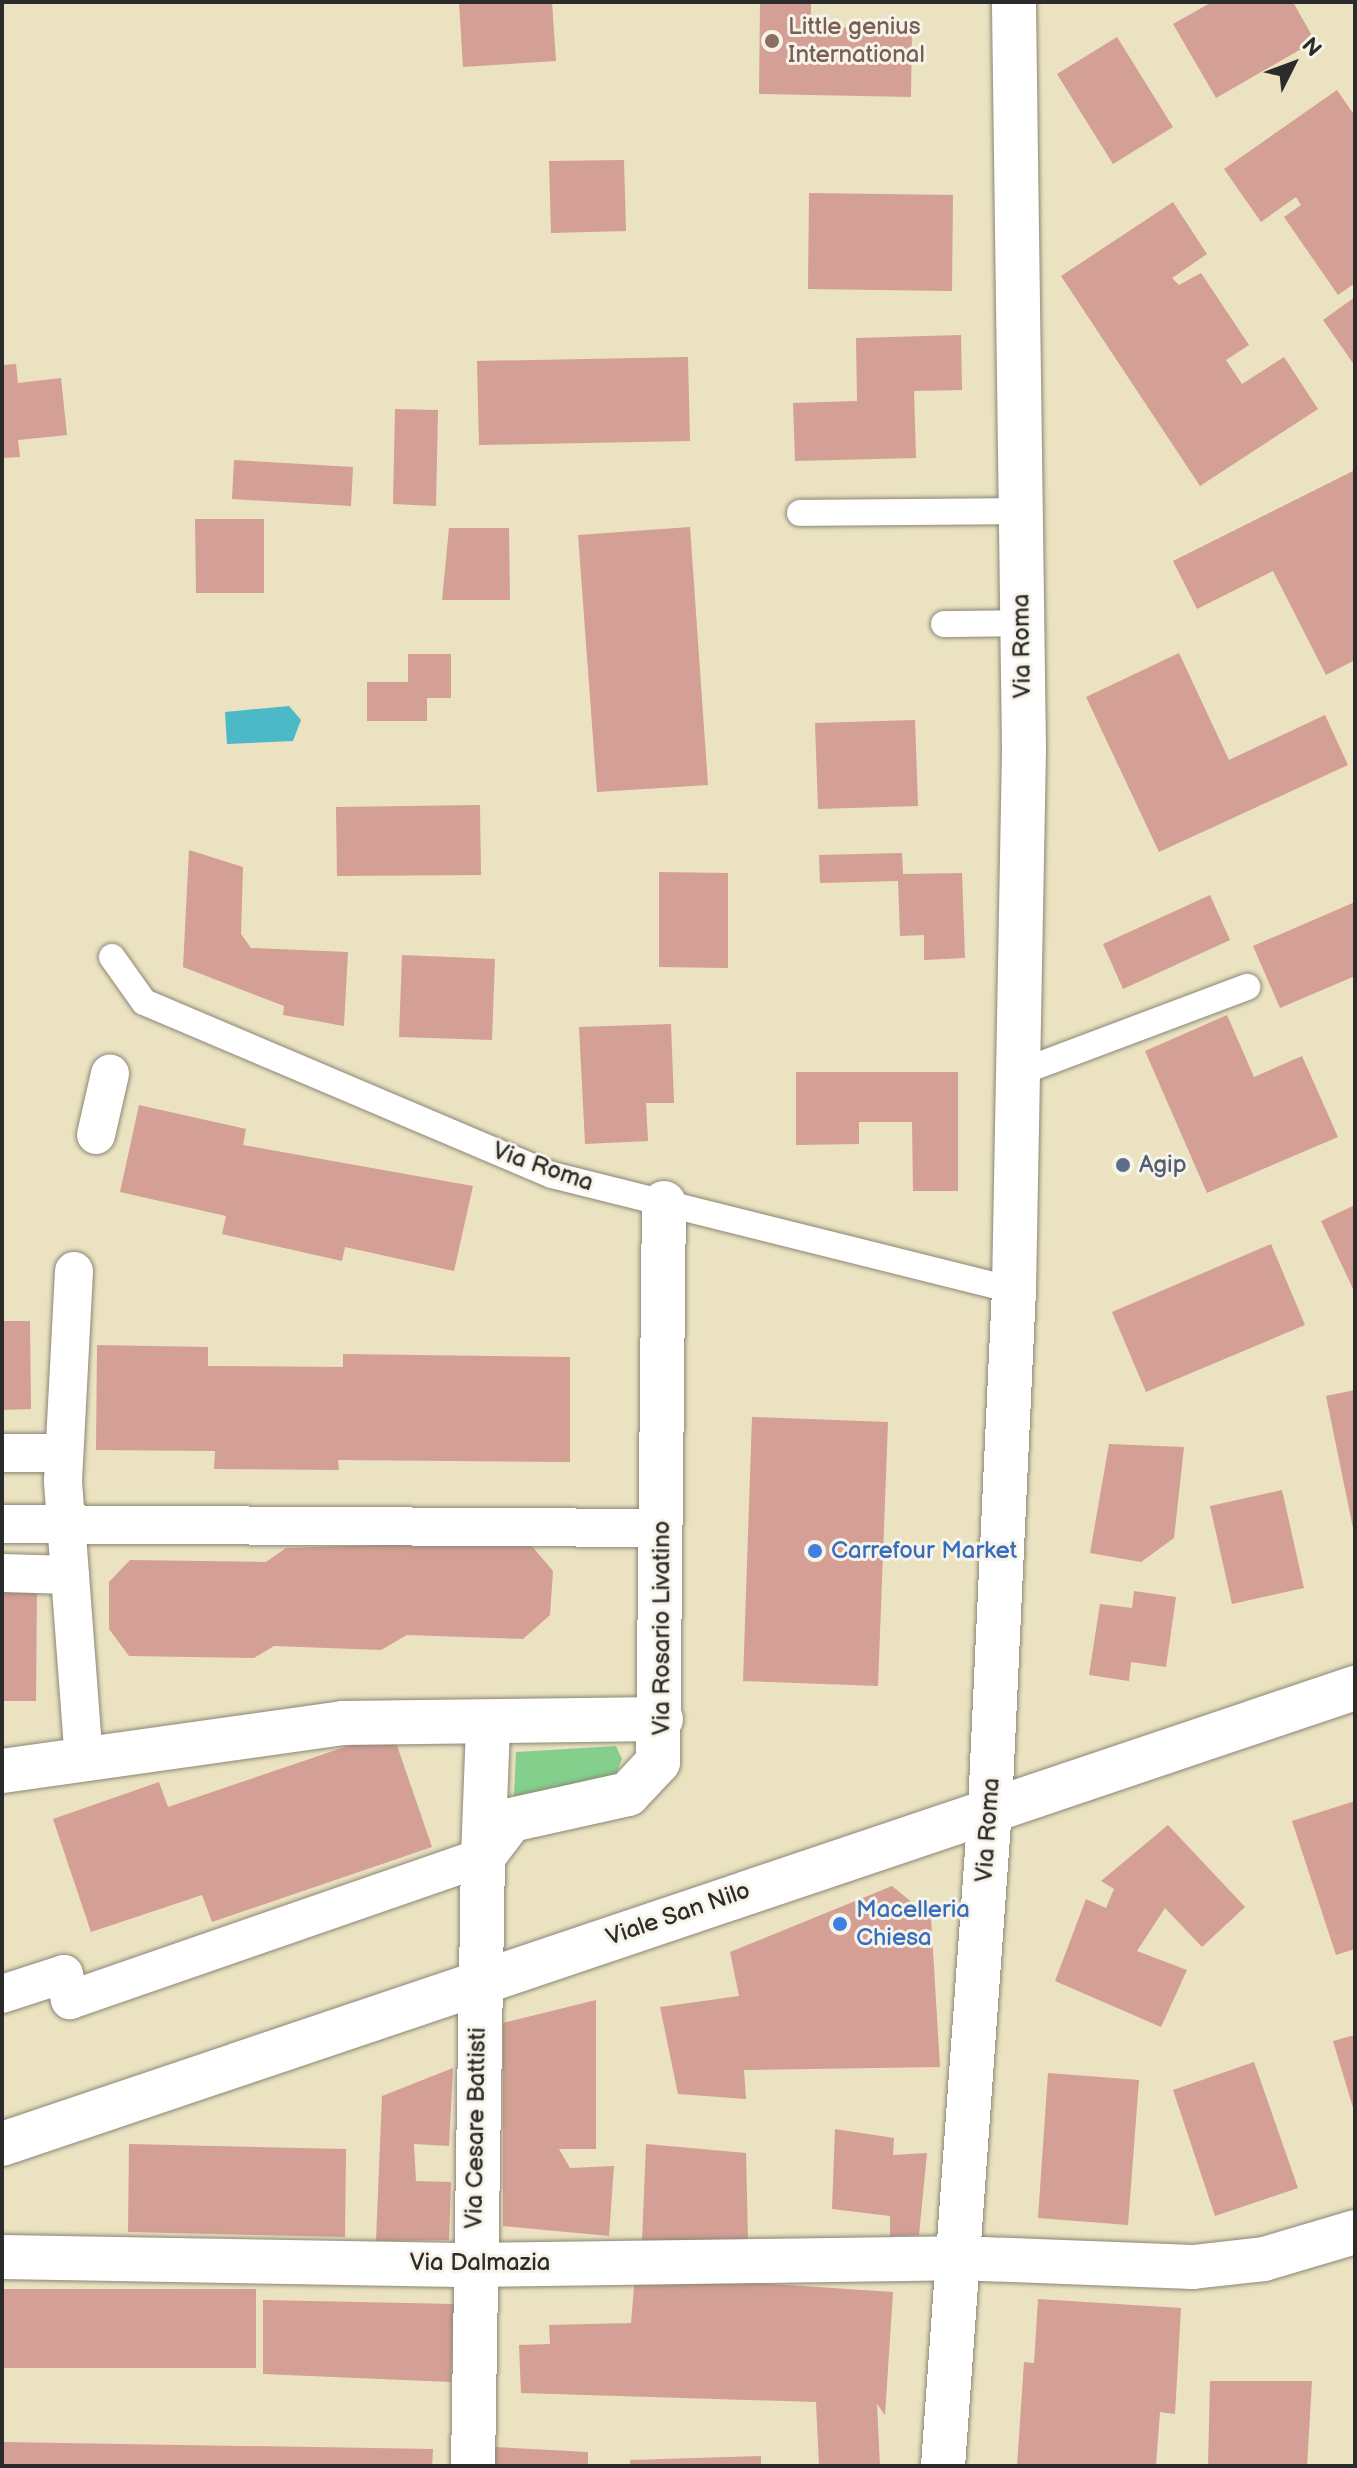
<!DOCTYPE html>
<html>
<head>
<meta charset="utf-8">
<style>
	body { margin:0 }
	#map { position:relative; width:1357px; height:2468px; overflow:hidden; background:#ebe2c1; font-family:"Balsamiq Sans",sans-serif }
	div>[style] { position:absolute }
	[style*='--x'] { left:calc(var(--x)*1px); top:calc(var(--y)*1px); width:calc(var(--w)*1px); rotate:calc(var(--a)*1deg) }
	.green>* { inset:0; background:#84cf8c }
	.water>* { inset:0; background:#4cb9c7 }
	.building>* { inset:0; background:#d49f95 }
	.roads { filter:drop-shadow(0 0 2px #8b8676) drop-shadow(0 0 2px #8b8676) }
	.service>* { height:26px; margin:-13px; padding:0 13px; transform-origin:13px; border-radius:13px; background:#fff }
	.pedestrian>* { height:38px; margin:-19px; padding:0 19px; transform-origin:19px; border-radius:19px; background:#fff }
	.minor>* { height:44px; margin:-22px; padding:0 22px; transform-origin:22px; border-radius:22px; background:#fff }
	.dots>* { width:22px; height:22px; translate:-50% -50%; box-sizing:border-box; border:4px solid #f7f3e8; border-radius:50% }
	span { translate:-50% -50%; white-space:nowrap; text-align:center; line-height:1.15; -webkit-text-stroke:6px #f7f3e8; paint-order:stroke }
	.education-label { font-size:24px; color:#785e54 }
	.left { translate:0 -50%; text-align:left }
	.street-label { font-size:24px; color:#2b2b2b }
	.service-label { font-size:24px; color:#4e5e75 }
	.shop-label { font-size:24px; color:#366cbe }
	.frame { position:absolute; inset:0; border:4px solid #2b2b2b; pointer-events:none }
	.north { position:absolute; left:1253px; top:24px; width:80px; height:80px; -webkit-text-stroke:6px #f7f3e8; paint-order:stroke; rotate:48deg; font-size:22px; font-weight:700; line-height:32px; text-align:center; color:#2b2b2b }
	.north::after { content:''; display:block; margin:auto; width:28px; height:36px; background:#2b2b2b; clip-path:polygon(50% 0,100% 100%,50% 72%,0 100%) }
</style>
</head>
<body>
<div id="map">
	<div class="green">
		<i style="clip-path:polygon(616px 1746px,622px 1759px,615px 1777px,514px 1796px,516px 1752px)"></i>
	</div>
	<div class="water">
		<i style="clip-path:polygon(289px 706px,301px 720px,293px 741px,227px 744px,225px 712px)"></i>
	</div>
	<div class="building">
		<i style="clip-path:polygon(459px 2px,552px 2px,556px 61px,463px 67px)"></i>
		<i style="clip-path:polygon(760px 2px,811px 2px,811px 27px,912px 28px,911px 97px,759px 94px)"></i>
		<i style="clip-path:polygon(1212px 2px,1293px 2px,1315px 41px,1216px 98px,1173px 24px)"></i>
		<i style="clip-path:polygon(1117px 37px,1173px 127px,1113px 164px,1057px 74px)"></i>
		<i style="clip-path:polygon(1337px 90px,1355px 116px,1355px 283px,1338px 295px,1284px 217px,1301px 205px,1296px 197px,1261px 222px,1224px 169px)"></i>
		<i style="clip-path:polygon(624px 160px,626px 231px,551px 233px,549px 161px)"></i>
		<i style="clip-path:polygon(809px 193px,953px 195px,952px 291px,808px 289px)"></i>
		<i style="clip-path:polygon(1173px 202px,1207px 254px,1172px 278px,1179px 285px,1201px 273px,1249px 345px,1226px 360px,1242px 384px,1284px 357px,1318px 409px,1200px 486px,1061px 276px)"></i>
		<i style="clip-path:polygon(1355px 297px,1355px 366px,1323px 320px)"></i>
		<i style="clip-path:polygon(961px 335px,962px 390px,914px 391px,916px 458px,795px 461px,793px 403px,857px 401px,856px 338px)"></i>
		<i style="clip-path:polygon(688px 357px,690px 441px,479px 445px,477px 361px)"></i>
		<i style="clip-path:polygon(16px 364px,18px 383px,61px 378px,67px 435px,18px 440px,20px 457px,2px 458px,2px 365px)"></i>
		<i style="clip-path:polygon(395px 409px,438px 410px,436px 506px,393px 504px)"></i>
		<i style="clip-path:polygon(234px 460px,353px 467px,351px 506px,232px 499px)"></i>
		<i style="clip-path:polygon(1355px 470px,1355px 660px,1326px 675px,1273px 571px,1197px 609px,1173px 561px)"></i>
		<i style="clip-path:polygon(195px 519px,264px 519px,264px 593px,196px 593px)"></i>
		<i style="clip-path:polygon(690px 527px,708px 785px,597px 792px,578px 535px)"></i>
		<i style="clip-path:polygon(449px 528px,509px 528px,510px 600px,442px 600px)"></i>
		<i style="clip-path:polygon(1179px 653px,1229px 760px,1325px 715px,1348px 765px,1159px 852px,1086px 697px)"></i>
		<i style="clip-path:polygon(408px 654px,451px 654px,451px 698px,427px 698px,427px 721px,367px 721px,367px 682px,408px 682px)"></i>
		<i style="clip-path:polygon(915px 720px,918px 806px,818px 809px,815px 723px)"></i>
		<i style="clip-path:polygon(480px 805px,481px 875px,337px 876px,336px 807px)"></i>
		<i style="clip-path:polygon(189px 850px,243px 867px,241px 934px,251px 948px,348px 952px,344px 1026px,283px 1015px,284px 1006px,183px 967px)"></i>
		<i style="clip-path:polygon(902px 853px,903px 874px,962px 873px,965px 958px,924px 960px,924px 935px,900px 936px,898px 881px,820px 883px,819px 855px)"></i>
		<i style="clip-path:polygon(659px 872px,728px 873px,728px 968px,659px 967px)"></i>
		<i style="clip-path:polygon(1210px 895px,1230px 940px,1123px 989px,1103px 944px)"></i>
		<i style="clip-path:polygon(1355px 902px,1355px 976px,1280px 1008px,1253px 946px)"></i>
		<i style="clip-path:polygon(402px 955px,495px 959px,492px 1040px,399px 1037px)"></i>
		<i style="clip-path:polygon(1227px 1015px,1254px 1077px,1302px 1056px,1338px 1137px,1207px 1193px,1145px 1051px)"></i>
		<i style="clip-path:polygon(671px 1024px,674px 1103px,646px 1103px,648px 1141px,585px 1144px,579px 1027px)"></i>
		<i style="clip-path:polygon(796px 1072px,958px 1072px,958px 1191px,913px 1191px,912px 1122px,859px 1122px,859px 1144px,796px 1145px)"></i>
		<i style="clip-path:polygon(139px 1105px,246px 1129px,243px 1145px,473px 1186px,454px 1271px,345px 1247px,342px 1261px,222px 1234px,226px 1216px,120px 1192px)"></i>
		<i style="clip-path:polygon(1355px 1205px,1355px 1293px,1321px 1221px)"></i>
		<i style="clip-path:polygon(1271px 1244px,1305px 1325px,1146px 1392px,1112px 1312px)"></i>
		<i style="clip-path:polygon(2px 1321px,30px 1321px,31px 1409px,2px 1410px)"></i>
		<i style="clip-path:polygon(97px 1345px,208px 1347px,208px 1366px,343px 1367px,343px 1354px,570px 1357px,570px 1462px,338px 1460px,339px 1470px,214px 1469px,215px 1451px,96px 1450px)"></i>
		<i style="clip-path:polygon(1355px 1390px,1355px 1533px,1354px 1533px,1326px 1396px)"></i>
		<i style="clip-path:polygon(752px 1417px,888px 1422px,878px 1686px,743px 1681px)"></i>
		<i style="clip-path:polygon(1109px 1444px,1184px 1447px,1174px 1538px,1141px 1562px,1090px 1553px)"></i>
		<i style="clip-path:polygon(1282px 1490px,1304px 1588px,1232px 1604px,1210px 1506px)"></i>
		<i style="clip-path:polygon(411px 1544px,531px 1545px,553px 1571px,550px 1615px,523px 1639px,407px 1635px,381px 1650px,274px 1646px,254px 1658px,129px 1656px,109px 1629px,109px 1582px,130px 1560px,266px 1562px,286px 1548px)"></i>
		<i style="clip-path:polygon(2px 1588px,37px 1588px,36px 1701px,2px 1701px)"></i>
		<i style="clip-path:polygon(1134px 1591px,1176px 1597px,1166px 1667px,1131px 1662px,1129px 1681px,1089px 1675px,1100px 1604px,1132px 1608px)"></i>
		<i style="clip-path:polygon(392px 1731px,432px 1847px,212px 1922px,202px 1895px,91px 1932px,53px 1819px,159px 1782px,168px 1807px)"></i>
		<i style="clip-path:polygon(1355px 1801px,1355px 1949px,1336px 1955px,1292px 1821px)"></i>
		<i style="clip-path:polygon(1168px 1825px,1245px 1907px,1202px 1947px,1165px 1908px,1137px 1951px,1187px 1970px,1161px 2027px,1055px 1981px,1086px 1899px,1106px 1908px,1114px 1889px,1101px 1881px)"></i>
		<i style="clip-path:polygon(892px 1886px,931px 1918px,940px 2067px,744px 2070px,746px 2099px,678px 2094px,660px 2007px,739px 1996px,730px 1952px)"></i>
		<i style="clip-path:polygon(596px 2000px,596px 2149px,559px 2149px,570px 2168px,614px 2166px,609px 2236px,503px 2226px,503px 2023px)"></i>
		<i style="clip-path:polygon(1355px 2035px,1355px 2111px,1354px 2111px,1333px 2041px)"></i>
		<i style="clip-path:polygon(1254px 2062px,1298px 2188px,1215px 2216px,1173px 2090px)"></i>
		<i style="clip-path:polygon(453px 2068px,449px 2146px,414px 2144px,416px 2181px,451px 2182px,449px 2240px,376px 2241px,382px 2096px)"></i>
		<i style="clip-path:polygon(1048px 2073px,1139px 2080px,1128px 2225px,1038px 2218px)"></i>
		<i style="clip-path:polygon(835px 2129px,894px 2138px,893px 2155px,927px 2153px,919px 2235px,890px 2236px,890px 2216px,832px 2209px)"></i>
		<i style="clip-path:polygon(129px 2144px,346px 2149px,345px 2237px,128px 2232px)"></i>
		<i style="clip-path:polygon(646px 2144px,746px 2153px,748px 2242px,642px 2242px)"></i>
		<i style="clip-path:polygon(635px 2275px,893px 2292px,885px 2415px,877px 2404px,880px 2466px,819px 2466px,816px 2402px,521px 2393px,519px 2345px,550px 2344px,549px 2325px,631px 2323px)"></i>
		<i style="clip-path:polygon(2px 2289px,256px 2289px,256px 2368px,2px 2368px)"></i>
		<i style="clip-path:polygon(1038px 2299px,1181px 2308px,1175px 2414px,1160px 2412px,1156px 2466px,1017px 2466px,1024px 2362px,1034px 2363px)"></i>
		<i style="clip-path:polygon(263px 2300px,454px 2304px,451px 2382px,263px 2374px)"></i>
		<i style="clip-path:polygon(1210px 2381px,1312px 2381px,1307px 2466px,1208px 2466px)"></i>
		<i style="clip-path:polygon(2px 2442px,433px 2449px,432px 2466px,2px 2466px)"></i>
		<i style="clip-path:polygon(495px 2447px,588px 2452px,588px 2466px,494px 2466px)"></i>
		<i style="clip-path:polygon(761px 2456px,761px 2466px,630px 2466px,630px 2460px)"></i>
	</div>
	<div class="roads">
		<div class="service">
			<i style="--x:800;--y:513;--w:220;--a:-0.5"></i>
			<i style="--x:944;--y:624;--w:78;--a:-0.7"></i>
			<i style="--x:112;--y:957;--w:55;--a:54.6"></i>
			<i style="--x:144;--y:1002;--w:443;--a:23"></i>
			<i style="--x:552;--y:1175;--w:476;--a:14"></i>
			<i style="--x:1018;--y:1073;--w:245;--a:-20.6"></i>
		</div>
		<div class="pedestrian">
			<i style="--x:96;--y:1135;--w:63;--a:-77.1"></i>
			<i style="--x:74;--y:1271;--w:211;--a:93"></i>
			<i style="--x:63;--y:1482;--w:279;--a:85.7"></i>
			<i style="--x:2;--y:1453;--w:62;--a:0"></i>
			<i style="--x:2;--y:1524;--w:660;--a:0.35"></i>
			<i style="--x:2;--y:1573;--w:68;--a:1.7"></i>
			<i style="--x:2;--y:1994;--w:65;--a:-17.9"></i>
			<i style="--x:64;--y:1974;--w:27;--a:77"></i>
			<i style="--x:70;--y:2000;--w:437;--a:-19.1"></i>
		</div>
		<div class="minor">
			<i style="--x:2;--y:1771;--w:344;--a:-8"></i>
			<i style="--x:343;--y:1723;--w:318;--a:-0.7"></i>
			<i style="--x:483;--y:1857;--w:133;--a:-87.8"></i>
			<i style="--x:2;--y:2144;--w:1428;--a:-18.63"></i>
			<i style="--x:2;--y:2257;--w:472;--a:1"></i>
			<i style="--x:474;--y:2265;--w:484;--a:-0.8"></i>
			<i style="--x:958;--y:2258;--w:235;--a:2.2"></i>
			<i style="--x:1193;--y:2267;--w:71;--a:-6.4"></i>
			<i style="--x:1264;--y:2259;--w:95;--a:-16.5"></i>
			<i style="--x:473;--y:2466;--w:609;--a:-89.06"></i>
			<i style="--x:483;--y:1857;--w:46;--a:-52.9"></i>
			<i style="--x:511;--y:1820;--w:120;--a:-12.5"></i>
			<i style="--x:628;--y:1794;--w:44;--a:-46.8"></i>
			<i style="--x:658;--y:1762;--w:559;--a:-89.39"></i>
			<i style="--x:943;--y:2466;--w:660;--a:-85.91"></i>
			<i style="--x:990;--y:1808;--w:519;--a:-87.35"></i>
			<i style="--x:1014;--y:1290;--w:540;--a:-88.94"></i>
			<i style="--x:1024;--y:750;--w:748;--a:-90.77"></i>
		</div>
	</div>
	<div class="dots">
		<i style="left:772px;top:41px;background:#8d6e63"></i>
		<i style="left:1123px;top:1165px;background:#5c6f8a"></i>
		<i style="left:815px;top:1551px;background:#3f7fe0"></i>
		<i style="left:840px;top:1924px;background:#3f7fe0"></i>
	</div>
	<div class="education-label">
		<span class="left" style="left:788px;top:41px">Little genius<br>International</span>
	</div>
	<div class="street-label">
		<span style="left:1022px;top:646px;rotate:-91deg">Via Roma</span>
		<span style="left:543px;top:1167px;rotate:19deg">Via Roma</span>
		<span style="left:662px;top:1628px;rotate:-90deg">Via Rosario Livatino</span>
		<span style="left:988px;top:1830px;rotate:-86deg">Via Roma</span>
		<span style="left:678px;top:1914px;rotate:-19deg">Viale San Nilo</span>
		<span style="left:476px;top:2128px;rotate:-89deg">Via Cesare Battisti</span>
		<span style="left:480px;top:2263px">Via Dalmazia</span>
	</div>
	<div class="service-label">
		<span class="left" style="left:1139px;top:1165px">Agip</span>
	</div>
	<div class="shop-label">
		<span class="left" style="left:831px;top:1551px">Carrefour Market</span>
		<span class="left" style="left:856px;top:1924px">Macelleria<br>Chiesa</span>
	</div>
	<div class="frame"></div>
	<div class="north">N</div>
</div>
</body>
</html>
